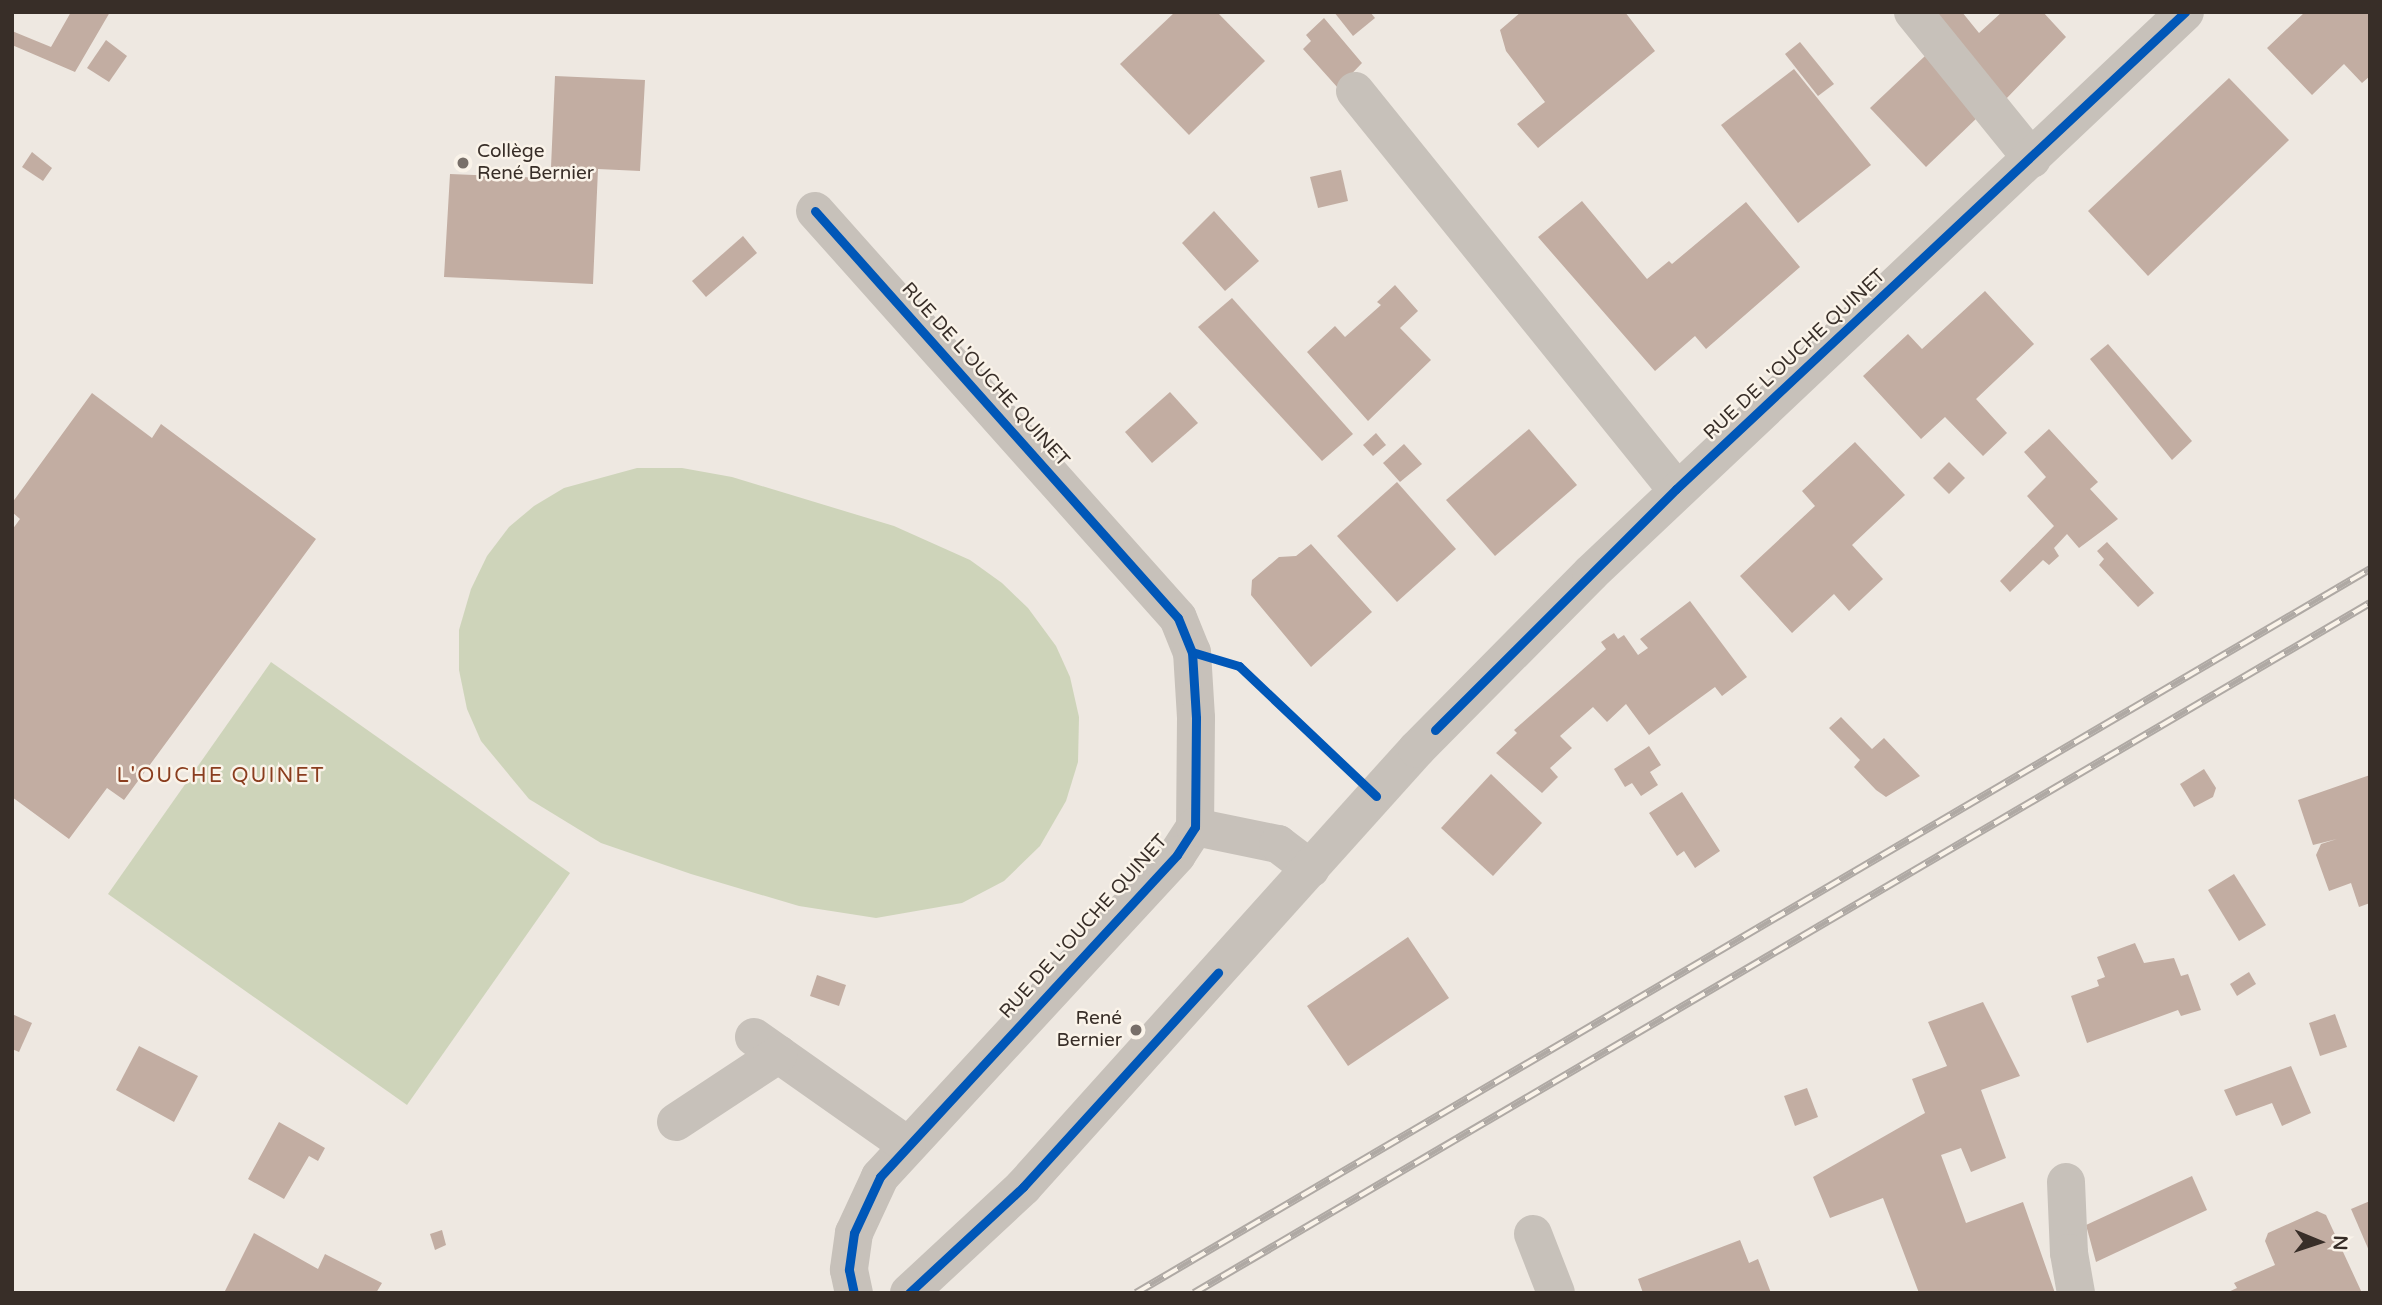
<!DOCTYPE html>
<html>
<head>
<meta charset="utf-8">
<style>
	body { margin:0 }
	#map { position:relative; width:2382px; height:1305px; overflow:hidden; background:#eee8e1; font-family:"Varela Round",sans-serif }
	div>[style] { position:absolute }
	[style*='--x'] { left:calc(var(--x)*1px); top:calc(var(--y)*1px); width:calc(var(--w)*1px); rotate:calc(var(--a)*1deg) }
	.green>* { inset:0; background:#ced4ba }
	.building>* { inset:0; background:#c2ada2 }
	.minor>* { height:38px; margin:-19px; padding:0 19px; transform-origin:19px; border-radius:19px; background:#c7c1ba }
	.rail>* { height:8px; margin-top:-4px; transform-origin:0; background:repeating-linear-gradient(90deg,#faf3e9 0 16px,#afa9a4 0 32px); box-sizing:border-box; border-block:2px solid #afa9a4 }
	.cycleway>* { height:9px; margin:-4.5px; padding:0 4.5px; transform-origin:4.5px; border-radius:4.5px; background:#0057b8 }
	.dots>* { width:19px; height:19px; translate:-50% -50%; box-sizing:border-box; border:4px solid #faf3e9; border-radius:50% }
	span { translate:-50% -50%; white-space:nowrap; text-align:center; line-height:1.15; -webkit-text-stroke:5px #faf3e9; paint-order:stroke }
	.poi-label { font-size:19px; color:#382e28 }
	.left { translate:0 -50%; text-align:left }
	.right { translate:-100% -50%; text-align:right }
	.street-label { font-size:19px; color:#382e28 }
	.neighbourhood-label { font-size:21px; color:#8a3d1e; letter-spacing:2px }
	.frame { position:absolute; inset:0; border:14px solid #382e28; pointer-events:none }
	.north { position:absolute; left:2284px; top:1207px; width:70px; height:70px; -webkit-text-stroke:5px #faf3e9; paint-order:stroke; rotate:92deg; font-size:19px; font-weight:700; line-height:28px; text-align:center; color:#382e28 }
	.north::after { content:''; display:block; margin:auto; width:24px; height:32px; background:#382e28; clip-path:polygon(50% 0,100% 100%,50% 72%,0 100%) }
</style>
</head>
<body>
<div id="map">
	<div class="green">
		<i style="clip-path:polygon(637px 468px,682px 468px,732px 477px,894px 526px,970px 560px,1002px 583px,1028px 608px,1056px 646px,1070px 677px,1079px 717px,1078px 762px,1066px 801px,1040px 846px,1004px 881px,962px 903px,876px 918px,799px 906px,691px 874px,601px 843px,529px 799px,481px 741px,467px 709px,459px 670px,459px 630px,471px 589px,487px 556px,509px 527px,534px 506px,564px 488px)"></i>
		<i style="clip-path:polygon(271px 662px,570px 873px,407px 1105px,108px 894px)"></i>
	</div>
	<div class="building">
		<i style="clip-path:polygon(71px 12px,110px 12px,75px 72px,12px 45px,12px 31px,51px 47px)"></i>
		<i style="clip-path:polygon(1175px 12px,1217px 12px,1265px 61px,1189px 135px,1120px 64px)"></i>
		<i style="clip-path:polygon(1334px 12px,1370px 12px,1375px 18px,1353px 36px)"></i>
		<i style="clip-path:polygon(1521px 12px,1625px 12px,1655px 51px,1538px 148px,1517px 124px,1545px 102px,1506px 51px,1500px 30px)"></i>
		<i style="clip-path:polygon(1930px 12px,1962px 12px,1979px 33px,2002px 12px,2043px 12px,2066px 37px,2004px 101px)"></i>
		<i style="clip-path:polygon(2305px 12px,2370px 12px,2370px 76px,2362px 83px,2344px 64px,2312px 95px,2267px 48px)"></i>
		<i style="clip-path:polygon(1324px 18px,1362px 63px,1338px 88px,1303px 49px,1311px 41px,1306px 35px)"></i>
		<i style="clip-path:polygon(106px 40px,127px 56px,109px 82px,87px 68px)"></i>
		<i style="clip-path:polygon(1800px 42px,1834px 84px,1818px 96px,1785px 54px)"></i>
		<i style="clip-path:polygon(1925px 56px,1980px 115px,1926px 167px,1870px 108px)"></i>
		<i style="clip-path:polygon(1794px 69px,1871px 165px,1798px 223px,1721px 125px)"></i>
		<i style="clip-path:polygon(555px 76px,645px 80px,640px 171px,598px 169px,593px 284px,444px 277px,450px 174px,568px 179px,569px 167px,551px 167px)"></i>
		<i style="clip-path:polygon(2229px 78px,2289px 140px,2148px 276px,2088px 211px)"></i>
		<i style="clip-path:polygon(32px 152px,52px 168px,43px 181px,22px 167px)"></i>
		<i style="clip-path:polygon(1341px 170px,1348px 201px,1318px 208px,1310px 177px)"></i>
		<i style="clip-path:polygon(1582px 201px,1647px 279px,1669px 261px,1672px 264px,1746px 202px,1800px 267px,1706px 349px,1695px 336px,1655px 371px,1538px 237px)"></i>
		<i style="clip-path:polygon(1214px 211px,1259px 261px,1225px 291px,1182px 243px)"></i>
		<i style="clip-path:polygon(743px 236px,757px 253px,706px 297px,692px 281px)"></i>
		<i style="clip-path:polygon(1395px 285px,1418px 311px,1400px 328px,1431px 360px,1368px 421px,1307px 352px,1335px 326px,1345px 337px,1381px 305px,1377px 302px)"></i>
		<i style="clip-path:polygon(1985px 291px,2034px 344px,1976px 399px,2007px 433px,1983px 456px,1945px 417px,1921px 439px,1863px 376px,1908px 334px,1922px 349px)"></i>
		<i style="clip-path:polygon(1232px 298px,1353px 434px,1322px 461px,1198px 327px)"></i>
		<i style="clip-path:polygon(2108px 344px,2192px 441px,2172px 460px,2090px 359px)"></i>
		<i style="clip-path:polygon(1170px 392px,1198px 423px,1152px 463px,1125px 432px)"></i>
		<i style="clip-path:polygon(92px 393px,152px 438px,161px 424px,316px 539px,124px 800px,107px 788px,69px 839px,12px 797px,12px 530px,20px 519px,12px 512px,12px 503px)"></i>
		<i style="clip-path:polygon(1529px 429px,1577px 485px,1495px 556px,1446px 500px)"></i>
		<i style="clip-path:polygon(2049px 429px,2098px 482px,2090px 489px,2118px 519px,2079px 548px,2067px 534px,2054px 548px,2059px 556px,2049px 565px,2043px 560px,2010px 592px,2000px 581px,2054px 526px,2027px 496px,2046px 477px,2024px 452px)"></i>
		<i style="clip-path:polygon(1376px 433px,1386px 445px,1373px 456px,1363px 445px)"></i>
		<i style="clip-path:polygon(1855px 442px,1905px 495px,1852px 545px,1883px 579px,1849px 611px,1834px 594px,1792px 633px,1740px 576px,1815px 506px,1802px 491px)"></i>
		<i style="clip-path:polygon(1404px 444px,1422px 464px,1400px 482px,1383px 463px)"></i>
		<i style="clip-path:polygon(1949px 462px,1965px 478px,1949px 494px,1933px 478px)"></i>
		<i style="clip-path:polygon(1397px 482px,1456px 549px,1397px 602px,1337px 536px)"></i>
		<i style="clip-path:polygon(2107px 542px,2154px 593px,2138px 607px,2099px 565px,2104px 559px,2097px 551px)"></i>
		<i style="clip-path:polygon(1311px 544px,1372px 612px,1311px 667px,1251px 595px,1252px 580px,1279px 557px,1296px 556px)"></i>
		<i style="clip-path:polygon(1690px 601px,1747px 677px,1722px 696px,1715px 687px,1649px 735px,1626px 704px,1607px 722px,1593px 707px,1560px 736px,1572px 748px,1550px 768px,1558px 777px,1542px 793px,1496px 753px,1517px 733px,1514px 730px,1606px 649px,1601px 642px,1614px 633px,1618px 639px,1624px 635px,1638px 655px,1648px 648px,1640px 639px)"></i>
		<i style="clip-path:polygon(1841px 717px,1872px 749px,1884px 738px,1920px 776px,1886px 797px,1876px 790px,1854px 767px,1860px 760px,1829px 728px)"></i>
		<i style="clip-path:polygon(1649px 746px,1661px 765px,1650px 772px,1658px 785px,1641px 796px,1632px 783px,1625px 787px,1614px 769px)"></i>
		<i style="clip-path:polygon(2204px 769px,2216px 788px,2213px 797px,2194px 807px,2180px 784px)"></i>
		<i style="clip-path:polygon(1491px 774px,1542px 823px,1493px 876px,1441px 828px)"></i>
		<i style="clip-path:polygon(2370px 775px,2370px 903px,2359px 907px,2351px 883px,2329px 891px,2316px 855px,2321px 844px,2337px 839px,2313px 845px,2298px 800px)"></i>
		<i style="clip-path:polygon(1682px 792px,1720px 851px,1695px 868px,1684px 851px,1677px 856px,1649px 813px)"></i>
		<i style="clip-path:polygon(2234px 874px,2266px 925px,2239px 941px,2208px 890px)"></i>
		<i style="clip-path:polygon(1408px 937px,1449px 998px,1348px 1066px,1307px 1006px)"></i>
		<i style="clip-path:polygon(2135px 943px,2144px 963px,2174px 958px,2181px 976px,2188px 974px,2201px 1010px,2181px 1016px,2178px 1010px,2087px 1043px,2071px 996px,2099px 986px,2097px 980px,2105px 977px,2097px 957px)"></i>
		<i style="clip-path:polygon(2249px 972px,2256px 984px,2237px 996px,2230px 984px)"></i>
		<i style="clip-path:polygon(817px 975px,846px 985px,839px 1006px,810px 996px)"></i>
		<i style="clip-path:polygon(1983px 1002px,2020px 1076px,1981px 1090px,2006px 1158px,1971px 1172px,1961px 1148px,1941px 1155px,1966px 1223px,2023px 1202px,2055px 1293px,1919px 1293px,1883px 1198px,1830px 1218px,1813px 1177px,1925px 1113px,1912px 1079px,1947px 1066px,1928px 1022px)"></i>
		<i style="clip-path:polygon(12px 1014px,32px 1023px,19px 1052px,12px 1049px)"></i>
		<i style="clip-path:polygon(2335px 1014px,2347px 1047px,2320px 1056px,2309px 1023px)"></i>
		<i style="clip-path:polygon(139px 1046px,198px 1076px,174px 1122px,116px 1090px)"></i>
		<i style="clip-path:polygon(2291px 1066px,2311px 1113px,2282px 1126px,2272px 1103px,2236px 1116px,2224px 1090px)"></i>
		<i style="clip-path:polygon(1807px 1088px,1818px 1117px,1795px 1126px,1784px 1096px)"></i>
		<i style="clip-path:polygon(279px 1122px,325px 1148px,318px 1161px,309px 1156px,284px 1199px,248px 1179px)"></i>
		<i style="clip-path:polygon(2192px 1176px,2207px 1210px,2096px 1262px,2086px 1225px)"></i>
		<i style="clip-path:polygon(2370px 1201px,2370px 1253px,2351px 1209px)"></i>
		<i style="clip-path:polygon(2317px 1211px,2326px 1215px,2362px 1293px,2226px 1293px,2237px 1288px,2234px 1283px,2275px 1265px,2265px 1241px,2268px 1233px)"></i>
		<i style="clip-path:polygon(442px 1230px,446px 1245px,435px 1250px,430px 1234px)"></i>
		<i style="clip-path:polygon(254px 1233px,318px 1269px,325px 1254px,382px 1283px,376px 1293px,224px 1293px)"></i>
		<i style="clip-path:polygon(1740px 1240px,1749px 1263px,1758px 1259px,1771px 1293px,1643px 1293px,1638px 1279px)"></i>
	</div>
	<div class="minor">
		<i style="--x:1913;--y:12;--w:189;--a:51"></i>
		<i style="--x:1355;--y:91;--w:511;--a:51.11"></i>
		<i style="--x:815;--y:211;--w:545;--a:48.27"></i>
		<i style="--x:1178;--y:618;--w:37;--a:68"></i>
		<i style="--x:1192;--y:652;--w:66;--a:86.5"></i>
		<i style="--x:1196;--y:718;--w:109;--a:90.5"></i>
		<i style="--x:1195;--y:827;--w:33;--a:123"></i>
		<i style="--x:1177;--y:855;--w:438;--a:132.7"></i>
		<i style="--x:880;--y:1177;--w:62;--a:114.9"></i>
		<i style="--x:854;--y:1233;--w:37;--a:98"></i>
		<i style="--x:849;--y:1270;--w:24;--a:78"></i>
		<i style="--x:1195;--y:827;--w:85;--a:11.6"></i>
		<i style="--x:1278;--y:844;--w:41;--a:37.1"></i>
		<i style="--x:754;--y:1037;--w:187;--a:35.2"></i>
		<i style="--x:676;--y:1122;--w:123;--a:-33.4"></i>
		<i style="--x:2066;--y:1182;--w:71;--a:87.6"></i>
		<i style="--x:2069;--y:1253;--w:41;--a:80.1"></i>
		<i style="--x:1533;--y:1234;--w:63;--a:68.7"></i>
		<i style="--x:909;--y:1293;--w:156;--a:-42.9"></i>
		<i style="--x:1023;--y:1187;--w:589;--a:-48.03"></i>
		<i style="--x:1417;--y:749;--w:247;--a:-45.3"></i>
		<i style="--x:1591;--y:573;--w:817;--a:-43.36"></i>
	</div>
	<div class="rail">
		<i style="--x:1136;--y:1293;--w:1431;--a:-30.4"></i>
		<i style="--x:1194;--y:1293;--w:1363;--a:-30.4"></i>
	</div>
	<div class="cycleway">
		<i style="--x:815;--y:211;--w:545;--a:48.27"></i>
		<i style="--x:1178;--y:618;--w:37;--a:68"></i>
		<i style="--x:1192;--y:652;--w:66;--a:86.5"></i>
		<i style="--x:1196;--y:718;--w:109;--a:90.5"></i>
		<i style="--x:1195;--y:827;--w:33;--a:123"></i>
		<i style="--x:1177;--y:855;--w:438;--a:132.7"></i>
		<i style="--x:880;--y:1177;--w:62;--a:114.9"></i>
		<i style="--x:854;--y:1233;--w:37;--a:98"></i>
		<i style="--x:849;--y:1270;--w:24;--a:78"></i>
		<i style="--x:1192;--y:652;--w:49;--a:16.6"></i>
		<i style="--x:1239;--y:666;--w:189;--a:43.5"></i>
		<i style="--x:1435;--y:730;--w:341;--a:-45"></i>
		<i style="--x:1676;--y:489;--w:698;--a:-43.14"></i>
		<i style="--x:909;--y:1293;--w:156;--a:-42.9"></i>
		<i style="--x:1023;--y:1187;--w:290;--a:-47.7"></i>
	</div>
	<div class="dots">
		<i style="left:463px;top:163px;background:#786f69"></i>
		<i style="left:1136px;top:1030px;background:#786f69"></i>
	</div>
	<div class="poi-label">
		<span class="left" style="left:477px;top:163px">Collège<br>René Bernier</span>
		<span class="right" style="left:1122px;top:1030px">René<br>Bernier</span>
	</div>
	<div class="street-label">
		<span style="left:1795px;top:355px;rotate:-43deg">RUE DE L'OUCHE QUINET</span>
		<span style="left:985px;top:375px;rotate:48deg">RUE DE L'OUCHE QUINET</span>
		<span style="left:1084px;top:927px;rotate:-48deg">RUE DE L'OUCHE QUINET</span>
	</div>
	<div class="neighbourhood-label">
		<span style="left:221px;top:776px">L'OUCHE QUINET</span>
	</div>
	<div class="frame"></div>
	<div class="north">N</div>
</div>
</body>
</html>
